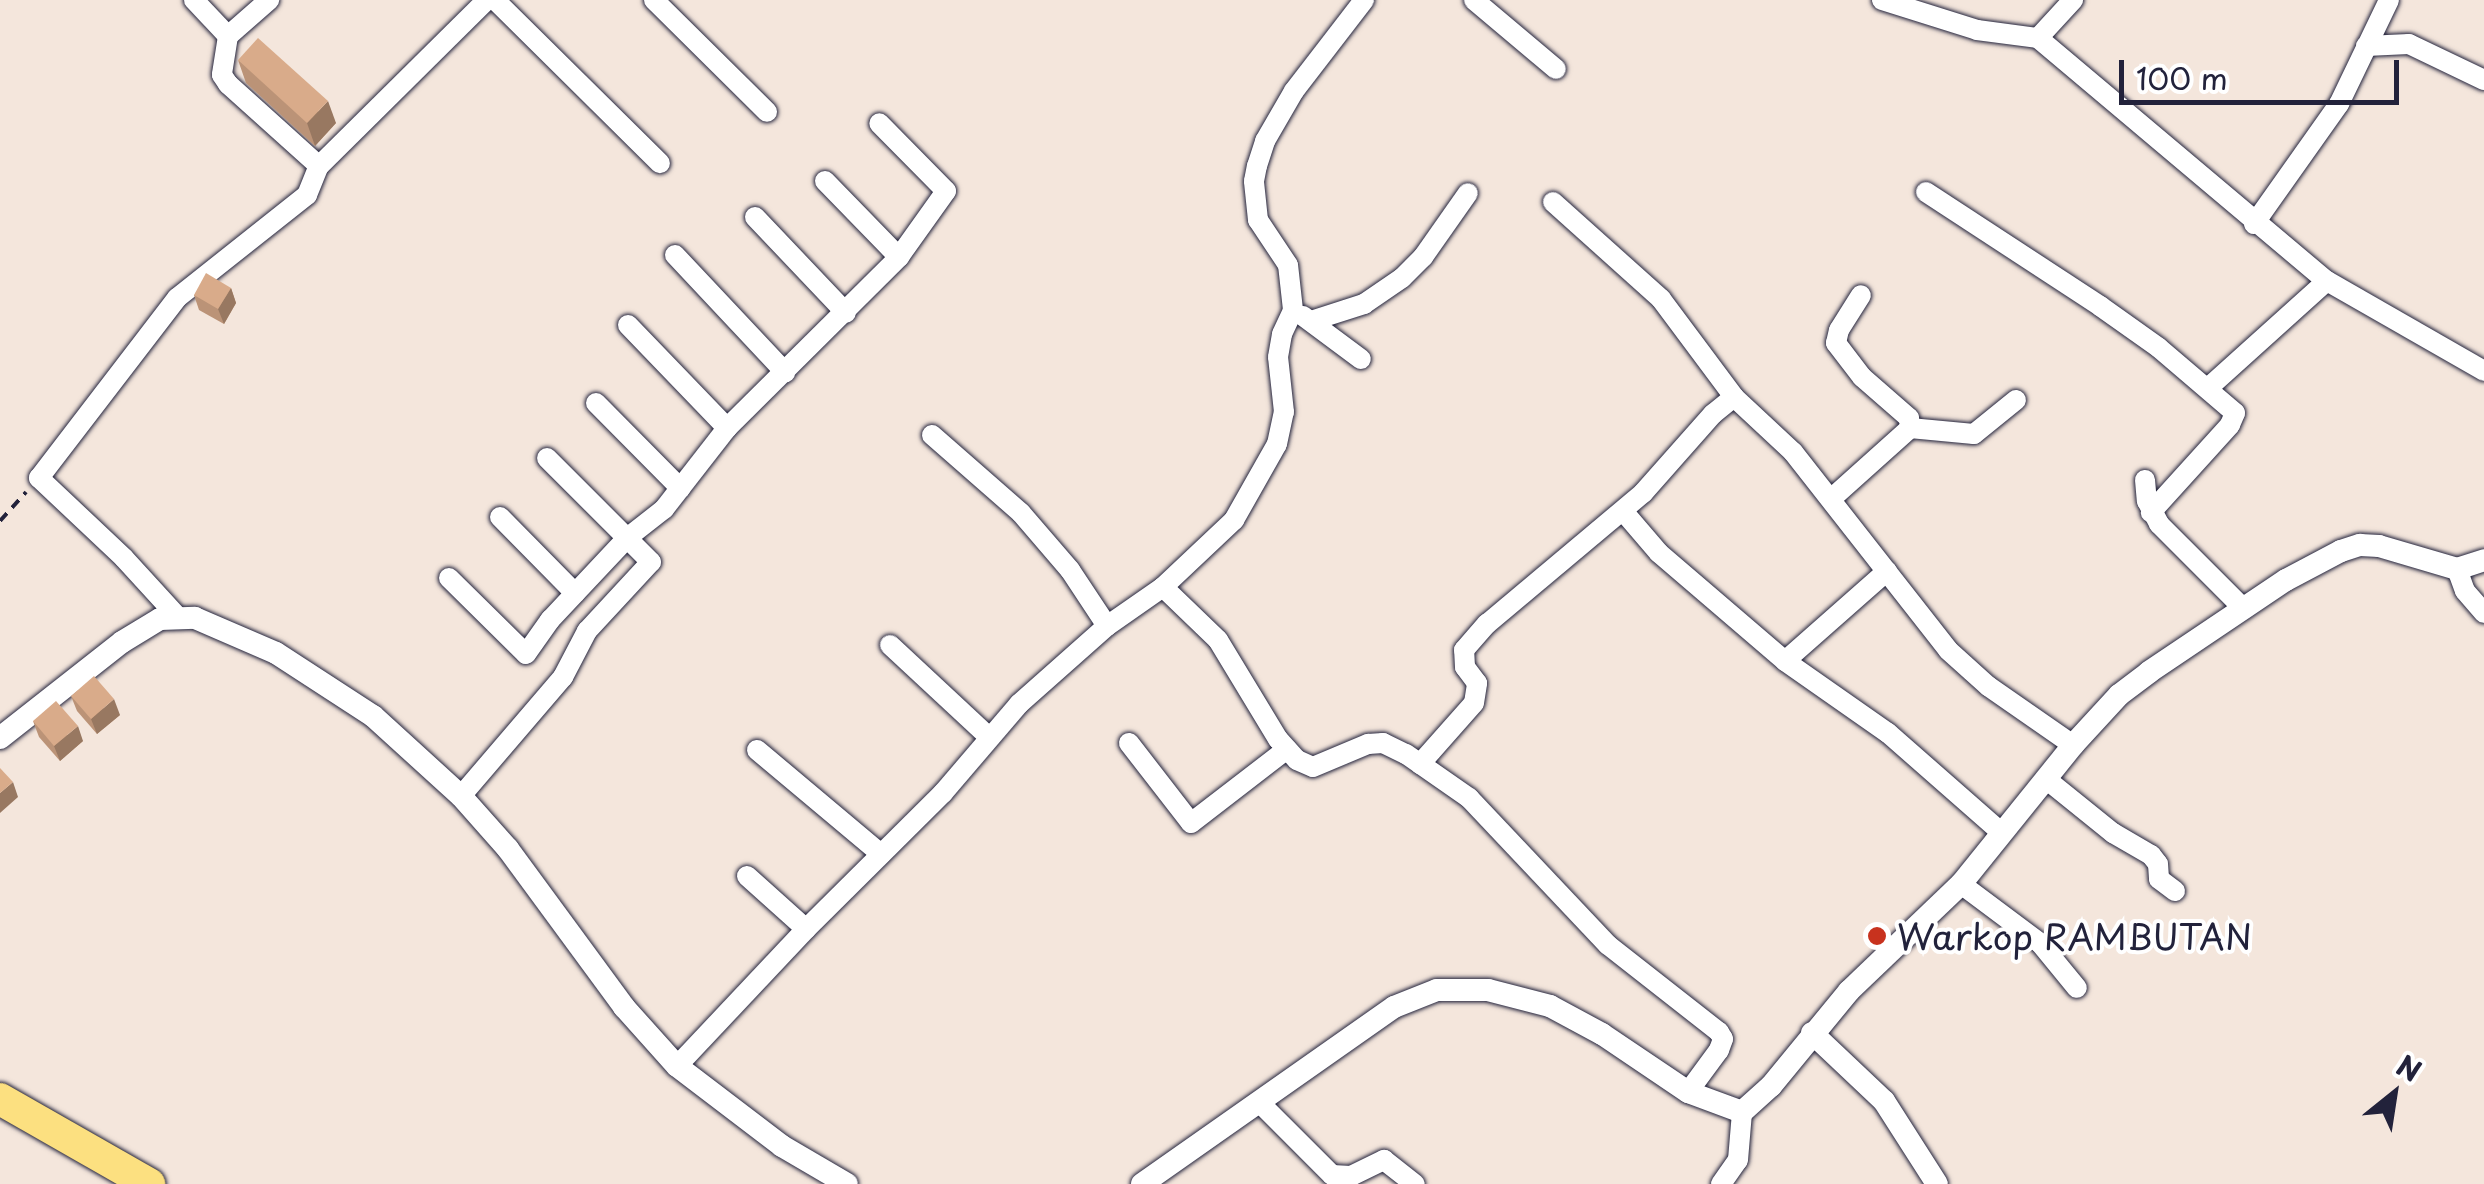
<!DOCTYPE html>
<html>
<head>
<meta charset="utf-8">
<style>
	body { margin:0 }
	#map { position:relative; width:2484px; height:1184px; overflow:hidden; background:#f4e6dc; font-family:"Playpen Sans",sans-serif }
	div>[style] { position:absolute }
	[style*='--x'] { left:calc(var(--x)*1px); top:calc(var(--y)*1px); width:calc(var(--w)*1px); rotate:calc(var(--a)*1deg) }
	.path>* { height:4px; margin-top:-2px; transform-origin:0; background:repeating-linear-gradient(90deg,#22223b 0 10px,transparent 0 18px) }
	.roads { filter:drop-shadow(0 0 2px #22223b) drop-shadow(0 0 2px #22223b) }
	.minor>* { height:20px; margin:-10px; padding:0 10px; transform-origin:10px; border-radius:10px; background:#fff }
	.tertiary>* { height:22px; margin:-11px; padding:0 11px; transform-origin:11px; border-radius:11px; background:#fff }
	.trunk>* { height:32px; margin:-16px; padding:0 16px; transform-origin:16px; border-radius:16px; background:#fce080 }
	.wall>* { inset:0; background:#bb9377 }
	.shaded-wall>* { inset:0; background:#987861 }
	.building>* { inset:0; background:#d9ab8a }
	.dots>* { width:28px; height:28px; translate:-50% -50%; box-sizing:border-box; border:5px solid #fff; border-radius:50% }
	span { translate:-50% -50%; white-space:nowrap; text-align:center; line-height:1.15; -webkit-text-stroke:8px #fff; paint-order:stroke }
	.poi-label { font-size:35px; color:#22223b }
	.left { translate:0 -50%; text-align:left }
	.north { position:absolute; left:2344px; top:1044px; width:100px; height:100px; -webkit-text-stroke:8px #fff; paint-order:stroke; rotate:30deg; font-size:28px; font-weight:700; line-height:40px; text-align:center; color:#22223b }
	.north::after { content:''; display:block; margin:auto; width:35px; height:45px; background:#22223b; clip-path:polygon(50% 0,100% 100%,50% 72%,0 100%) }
	.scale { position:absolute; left:2119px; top:60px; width:280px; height:45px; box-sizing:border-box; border:5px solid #22223b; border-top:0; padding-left:12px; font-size:30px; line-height:35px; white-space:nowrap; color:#22223b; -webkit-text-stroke:8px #fff; paint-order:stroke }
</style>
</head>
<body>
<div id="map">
	<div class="path">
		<i style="--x:0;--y:521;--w:39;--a:-48"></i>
	</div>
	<div class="roads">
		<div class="minor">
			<i style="--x:194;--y:0;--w:50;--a:46.6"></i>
			<i style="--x:228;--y:36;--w:39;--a:99"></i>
			<i style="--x:222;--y:75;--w:11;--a:56"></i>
			<i style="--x:228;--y:84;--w:122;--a:42"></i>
			<i style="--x:495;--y:0;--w:232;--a:44.7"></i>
			<i style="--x:654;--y:0;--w:159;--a:44.7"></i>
			<i style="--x:1474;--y:0;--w:107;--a:40.1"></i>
			<i style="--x:1882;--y:0;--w:100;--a:17.5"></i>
			<i style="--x:1977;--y:30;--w:62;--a:7.5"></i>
			<i style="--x:2038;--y:38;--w:378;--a:40.1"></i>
			<i style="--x:2327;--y:281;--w:181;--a:29.8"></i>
			<i style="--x:228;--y:36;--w:55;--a:-41.3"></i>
			<i style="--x:2038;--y:38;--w:52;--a:-47.4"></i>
			<i style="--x:2366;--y:46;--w:43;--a:-2.7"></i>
			<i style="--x:2409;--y:44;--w:83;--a:25.6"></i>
			<i style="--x:825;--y:181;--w:106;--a:45.8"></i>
			<i style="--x:1926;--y:192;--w:208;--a:33.2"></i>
			<i style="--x:2100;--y:306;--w:72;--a:35.4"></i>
			<i style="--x:2159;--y:348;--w:100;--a:40.5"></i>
			<i style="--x:2235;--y:413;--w:13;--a:113"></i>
			<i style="--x:2230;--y:425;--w:118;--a:132.2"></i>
			<i style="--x:1553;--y:202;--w:145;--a:41.9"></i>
			<i style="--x:1661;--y:299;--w:122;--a:53.3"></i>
			<i style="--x:1734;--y:397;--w:81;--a:43"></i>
			<i style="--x:1793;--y:452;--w:251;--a:51.9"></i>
			<i style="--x:1948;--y:650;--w:54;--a:42"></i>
			<i style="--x:1988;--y:686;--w:103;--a:34.8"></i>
			<i style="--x:755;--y:217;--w:132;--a:46.5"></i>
			<i style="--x:2254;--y:224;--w:147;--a:-54.7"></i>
			<i style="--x:2339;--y:104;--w:115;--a:-64.3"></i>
			<i style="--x:675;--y:255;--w:161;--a:46.8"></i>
			<i style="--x:1303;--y:316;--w:72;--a:36.6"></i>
			<i style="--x:1311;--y:321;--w:56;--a:-17.8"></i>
			<i style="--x:1364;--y:304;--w:46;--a:-34.4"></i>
			<i style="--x:1402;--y:278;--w:30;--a:-45"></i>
			<i style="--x:1423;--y:257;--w:78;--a:-54.9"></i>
			<i style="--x:628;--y:325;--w:143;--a:46.1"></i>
			<i style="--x:2208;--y:388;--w:160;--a:-42"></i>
			<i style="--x:596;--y:403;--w:120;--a:45.3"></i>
			<i style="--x:1910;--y:428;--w:64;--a:5.4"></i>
			<i style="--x:1974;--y:434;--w:54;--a:-39"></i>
			<i style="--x:932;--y:435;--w:118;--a:41.2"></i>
			<i style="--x:1021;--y:513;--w:75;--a:49.3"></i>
			<i style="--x:1070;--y:570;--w:67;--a:56.5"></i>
			<i style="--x:2145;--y:480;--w:21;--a:85"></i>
			<i style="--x:2147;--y:501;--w:26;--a:62"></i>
			<i style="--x:2159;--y:524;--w:120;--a:45"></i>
			<i style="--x:1831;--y:499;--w:106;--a:-41.9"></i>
			<i style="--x:1910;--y:428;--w:10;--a:-96"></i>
			<i style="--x:1909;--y:418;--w:62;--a:-138.9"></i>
			<i style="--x:1862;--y:377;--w:43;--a:-127.4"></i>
			<i style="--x:1836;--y:343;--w:13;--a:-77"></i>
			<i style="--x:1839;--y:330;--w:41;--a:-57.8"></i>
			<i style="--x:1623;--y:511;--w:55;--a:49.4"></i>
			<i style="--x:1659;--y:553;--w:166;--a:40.6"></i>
			<i style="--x:1785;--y:661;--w:136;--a:-41.4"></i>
			<i style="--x:500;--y:517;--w:107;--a:45.4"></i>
			<i style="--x:2457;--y:569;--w:23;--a:70"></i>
			<i style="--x:2465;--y:591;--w:29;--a:49"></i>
			<i style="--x:449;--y:578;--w:108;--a:44.6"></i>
			<i style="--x:526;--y:654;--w:42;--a:-54.8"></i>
			<i style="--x:550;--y:620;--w:112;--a:-46.8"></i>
			<i style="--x:627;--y:538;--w:47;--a:-38.1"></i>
			<i style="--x:664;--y:509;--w:103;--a:-52.1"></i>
			<i style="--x:727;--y:428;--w:243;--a:-44.8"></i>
			<i style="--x:899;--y:257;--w:81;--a:-54.5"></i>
			<i style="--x:946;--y:191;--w:95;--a:-134.6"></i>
			<i style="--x:1163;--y:587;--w:76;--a:43.9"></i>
			<i style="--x:1218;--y:640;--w:116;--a:58.8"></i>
			<i style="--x:1278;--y:739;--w:28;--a:48"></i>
			<i style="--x:1297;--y:760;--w:17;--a:24"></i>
			<i style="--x:1313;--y:767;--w:60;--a:-22.7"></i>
			<i style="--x:1368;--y:744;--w:15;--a:-4"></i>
			<i style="--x:1383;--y:743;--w:25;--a:26"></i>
			<i style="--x:1406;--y:754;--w:77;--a:34.9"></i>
			<i style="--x:1469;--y:798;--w:202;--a:46.6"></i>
			<i style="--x:1608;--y:945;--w:141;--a:38.1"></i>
			<i style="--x:1719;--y:1032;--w:8;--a:60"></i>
			<i style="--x:1723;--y:1039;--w:12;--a:110"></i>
			<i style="--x:1719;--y:1050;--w:52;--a:126.4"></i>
			<i style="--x:176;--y:615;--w:77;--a:-132.4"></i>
			<i style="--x:124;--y:558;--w:117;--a:-136.7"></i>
			<i style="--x:39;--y:478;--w:227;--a:-52.5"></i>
			<i style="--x:177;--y:298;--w:166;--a:-38.4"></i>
			<i style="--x:307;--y:195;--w:31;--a:-68"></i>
			<i style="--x:319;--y:166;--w:236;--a:-44.7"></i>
			<i style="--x:890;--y:645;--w:135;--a:42.9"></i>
			<i style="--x:1785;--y:661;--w:126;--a:35"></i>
			<i style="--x:1888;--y:733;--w:152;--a:41.3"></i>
			<i style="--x:1129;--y:743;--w:101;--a:52.2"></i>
			<i style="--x:1191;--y:823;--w:121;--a:-37.6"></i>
			<i style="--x:757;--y:750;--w:162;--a:40"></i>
			<i style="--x:1420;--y:764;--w:81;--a:-48.5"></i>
			<i style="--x:1474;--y:703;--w:20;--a:-81"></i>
			<i style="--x:1477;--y:683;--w:20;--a:-127"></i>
			<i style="--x:1465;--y:667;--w:17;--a:-93"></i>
			<i style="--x:1464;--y:650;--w:35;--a:-49"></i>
			<i style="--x:1487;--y:624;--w:204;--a:-40"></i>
			<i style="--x:1643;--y:493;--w:106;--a:-48.5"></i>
			<i style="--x:1713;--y:414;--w:27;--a:-39"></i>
			<i style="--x:2046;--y:779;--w:86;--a:38.9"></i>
			<i style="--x:2113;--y:833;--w:44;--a:30.1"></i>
			<i style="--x:2151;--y:855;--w:11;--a:52"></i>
			<i style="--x:2158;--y:864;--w:15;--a:86"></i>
			<i style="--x:2159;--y:879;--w:20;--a:37"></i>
			<i style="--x:461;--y:796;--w:157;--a:-49.4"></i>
			<i style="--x:563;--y:677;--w:52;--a:-62.4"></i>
			<i style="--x:587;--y:631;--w:94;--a:-47.2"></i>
			<i style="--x:651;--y:562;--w:147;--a:-135"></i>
			<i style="--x:747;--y:876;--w:79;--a:41.9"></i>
			<i style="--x:1961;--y:884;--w:99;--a:36.8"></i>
			<i style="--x:2040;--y:943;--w:58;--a:50.6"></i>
			<i style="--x:677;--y:1066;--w:188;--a:-46.7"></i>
			<i style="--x:806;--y:929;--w:193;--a:-44.8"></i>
			<i style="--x:943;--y:793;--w:117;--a:-49.5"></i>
			<i style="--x:1019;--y:704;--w:118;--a:-41.6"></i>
			<i style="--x:1107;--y:626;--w:68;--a:-34.9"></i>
			<i style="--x:1163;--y:587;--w:98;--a:-43.3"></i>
			<i style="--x:1234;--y:520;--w:87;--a:-60.5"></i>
			<i style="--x:1277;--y:444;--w:33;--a:-78"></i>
			<i style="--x:1284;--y:412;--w:55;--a:-96.2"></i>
			<i style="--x:1278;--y:357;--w:23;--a:-80"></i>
			<i style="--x:1282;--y:334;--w:26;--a:-65"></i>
			<i style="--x:1293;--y:310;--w:45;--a:-96.3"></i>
			<i style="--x:1288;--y:265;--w:54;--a:-123.7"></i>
			<i style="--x:1258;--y:220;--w:39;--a:-96"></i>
			<i style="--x:1254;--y:181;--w:15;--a:-79"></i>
			<i style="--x:1257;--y:166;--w:26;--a:-72"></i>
			<i style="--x:1265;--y:141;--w:58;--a:-59.9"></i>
			<i style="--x:1294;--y:91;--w:115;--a:-52.4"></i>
			<i style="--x:1259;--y:1102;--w:103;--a:45"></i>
			<i style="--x:1332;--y:1175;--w:19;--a:3"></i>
			<i style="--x:1351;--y:1176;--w:37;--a:-26"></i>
			<i style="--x:1384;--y:1160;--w:39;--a:38"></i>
			<i style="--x:1721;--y:1184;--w:29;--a:-55"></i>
			<i style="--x:1738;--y:1160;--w:48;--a:-85.2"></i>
		</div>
		<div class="tertiary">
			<i style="--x:0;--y:738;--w:155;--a:-38.2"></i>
			<i style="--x:122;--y:642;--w:44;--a:-31.2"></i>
			<i style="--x:160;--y:619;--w:35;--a:-2"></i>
			<i style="--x:195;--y:618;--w:88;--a:23.4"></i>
			<i style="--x:276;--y:653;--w:116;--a:33"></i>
			<i style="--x:373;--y:716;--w:119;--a:42.3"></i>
			<i style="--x:461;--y:796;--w:71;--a:48.4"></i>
			<i style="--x:508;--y:849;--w:196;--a:53.7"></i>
			<i style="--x:624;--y:1007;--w:79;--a:48.1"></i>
			<i style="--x:677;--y:1066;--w:132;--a:37.3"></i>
			<i style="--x:782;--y:1146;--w:75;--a:30.3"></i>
			<i style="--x:1812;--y:1033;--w:99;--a:43.4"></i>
			<i style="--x:1884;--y:1101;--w:98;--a:57.4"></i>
			<i style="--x:1142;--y:1184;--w:308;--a:-35.1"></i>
			<i style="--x:1394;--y:1007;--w:46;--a:-21.6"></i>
			<i style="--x:1437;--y:990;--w:51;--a:0"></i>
			<i style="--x:1488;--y:990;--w:64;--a:14.5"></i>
			<i style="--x:1550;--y:1006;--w:59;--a:28.3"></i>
			<i style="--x:1602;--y:1034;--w:104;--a:34"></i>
			<i style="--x:1688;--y:1092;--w:58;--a:20.3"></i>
			<i style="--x:1742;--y:1112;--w:39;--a:-42"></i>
			<i style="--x:1771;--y:1086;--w:123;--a:-50.6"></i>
			<i style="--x:1849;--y:991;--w:155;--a:-43.7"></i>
			<i style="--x:1961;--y:884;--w:179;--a:-51.1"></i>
			<i style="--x:2073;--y:745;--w:68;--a:-47.4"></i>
			<i style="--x:2119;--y:695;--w:38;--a:-37"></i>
			<i style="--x:2149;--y:672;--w:165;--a:-33.9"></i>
			<i style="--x:2286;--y:580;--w:62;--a:-27.8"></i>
			<i style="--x:2341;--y:551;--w:20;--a:-18"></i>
			<i style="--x:2360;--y:545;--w:19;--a:3"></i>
			<i style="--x:2379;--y:546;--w:81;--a:16.4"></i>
			<i style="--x:2457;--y:569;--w:28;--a:-18"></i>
		</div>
		<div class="trunk">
			<i style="--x:0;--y:1099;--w:172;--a:29.7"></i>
		</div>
	</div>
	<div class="wall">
		<i style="clip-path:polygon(238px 60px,336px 123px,315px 146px,246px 83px)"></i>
		<i style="clip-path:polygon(231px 288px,236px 303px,224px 324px,199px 310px,194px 295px)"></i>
		<i style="clip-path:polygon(71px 696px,120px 715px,97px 734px,77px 711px)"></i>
		<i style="clip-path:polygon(33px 721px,83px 741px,60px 761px,39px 737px)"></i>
	</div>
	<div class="shaded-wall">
		<i style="clip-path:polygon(328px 101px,336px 123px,315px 146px,307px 123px)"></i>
		<i style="clip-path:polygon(231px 288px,236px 303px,224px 324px,218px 309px)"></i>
		<i style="clip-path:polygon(114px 699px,120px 715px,97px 734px,91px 719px)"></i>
		<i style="clip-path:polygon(78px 726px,83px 741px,60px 761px,54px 746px)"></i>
		<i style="clip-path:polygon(13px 782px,18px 797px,0 813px,0 793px)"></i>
	</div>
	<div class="building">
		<i style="clip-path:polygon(258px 38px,328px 101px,307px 123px,238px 60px)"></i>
		<i style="clip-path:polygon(206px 273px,231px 288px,218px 309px,194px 295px)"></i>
		<i style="clip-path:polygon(94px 676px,114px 699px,91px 719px,71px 696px)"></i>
		<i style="clip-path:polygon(56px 701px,78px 726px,54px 746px,33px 721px)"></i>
		<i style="clip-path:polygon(0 768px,13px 782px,0 793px)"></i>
	</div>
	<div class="dots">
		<i style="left:1877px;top:936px;background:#c8321e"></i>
	</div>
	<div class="poi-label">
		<span class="left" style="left:1897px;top:936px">Warkop RAMBUTAN</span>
	</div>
	<div class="north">N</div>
	<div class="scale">100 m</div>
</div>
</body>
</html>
